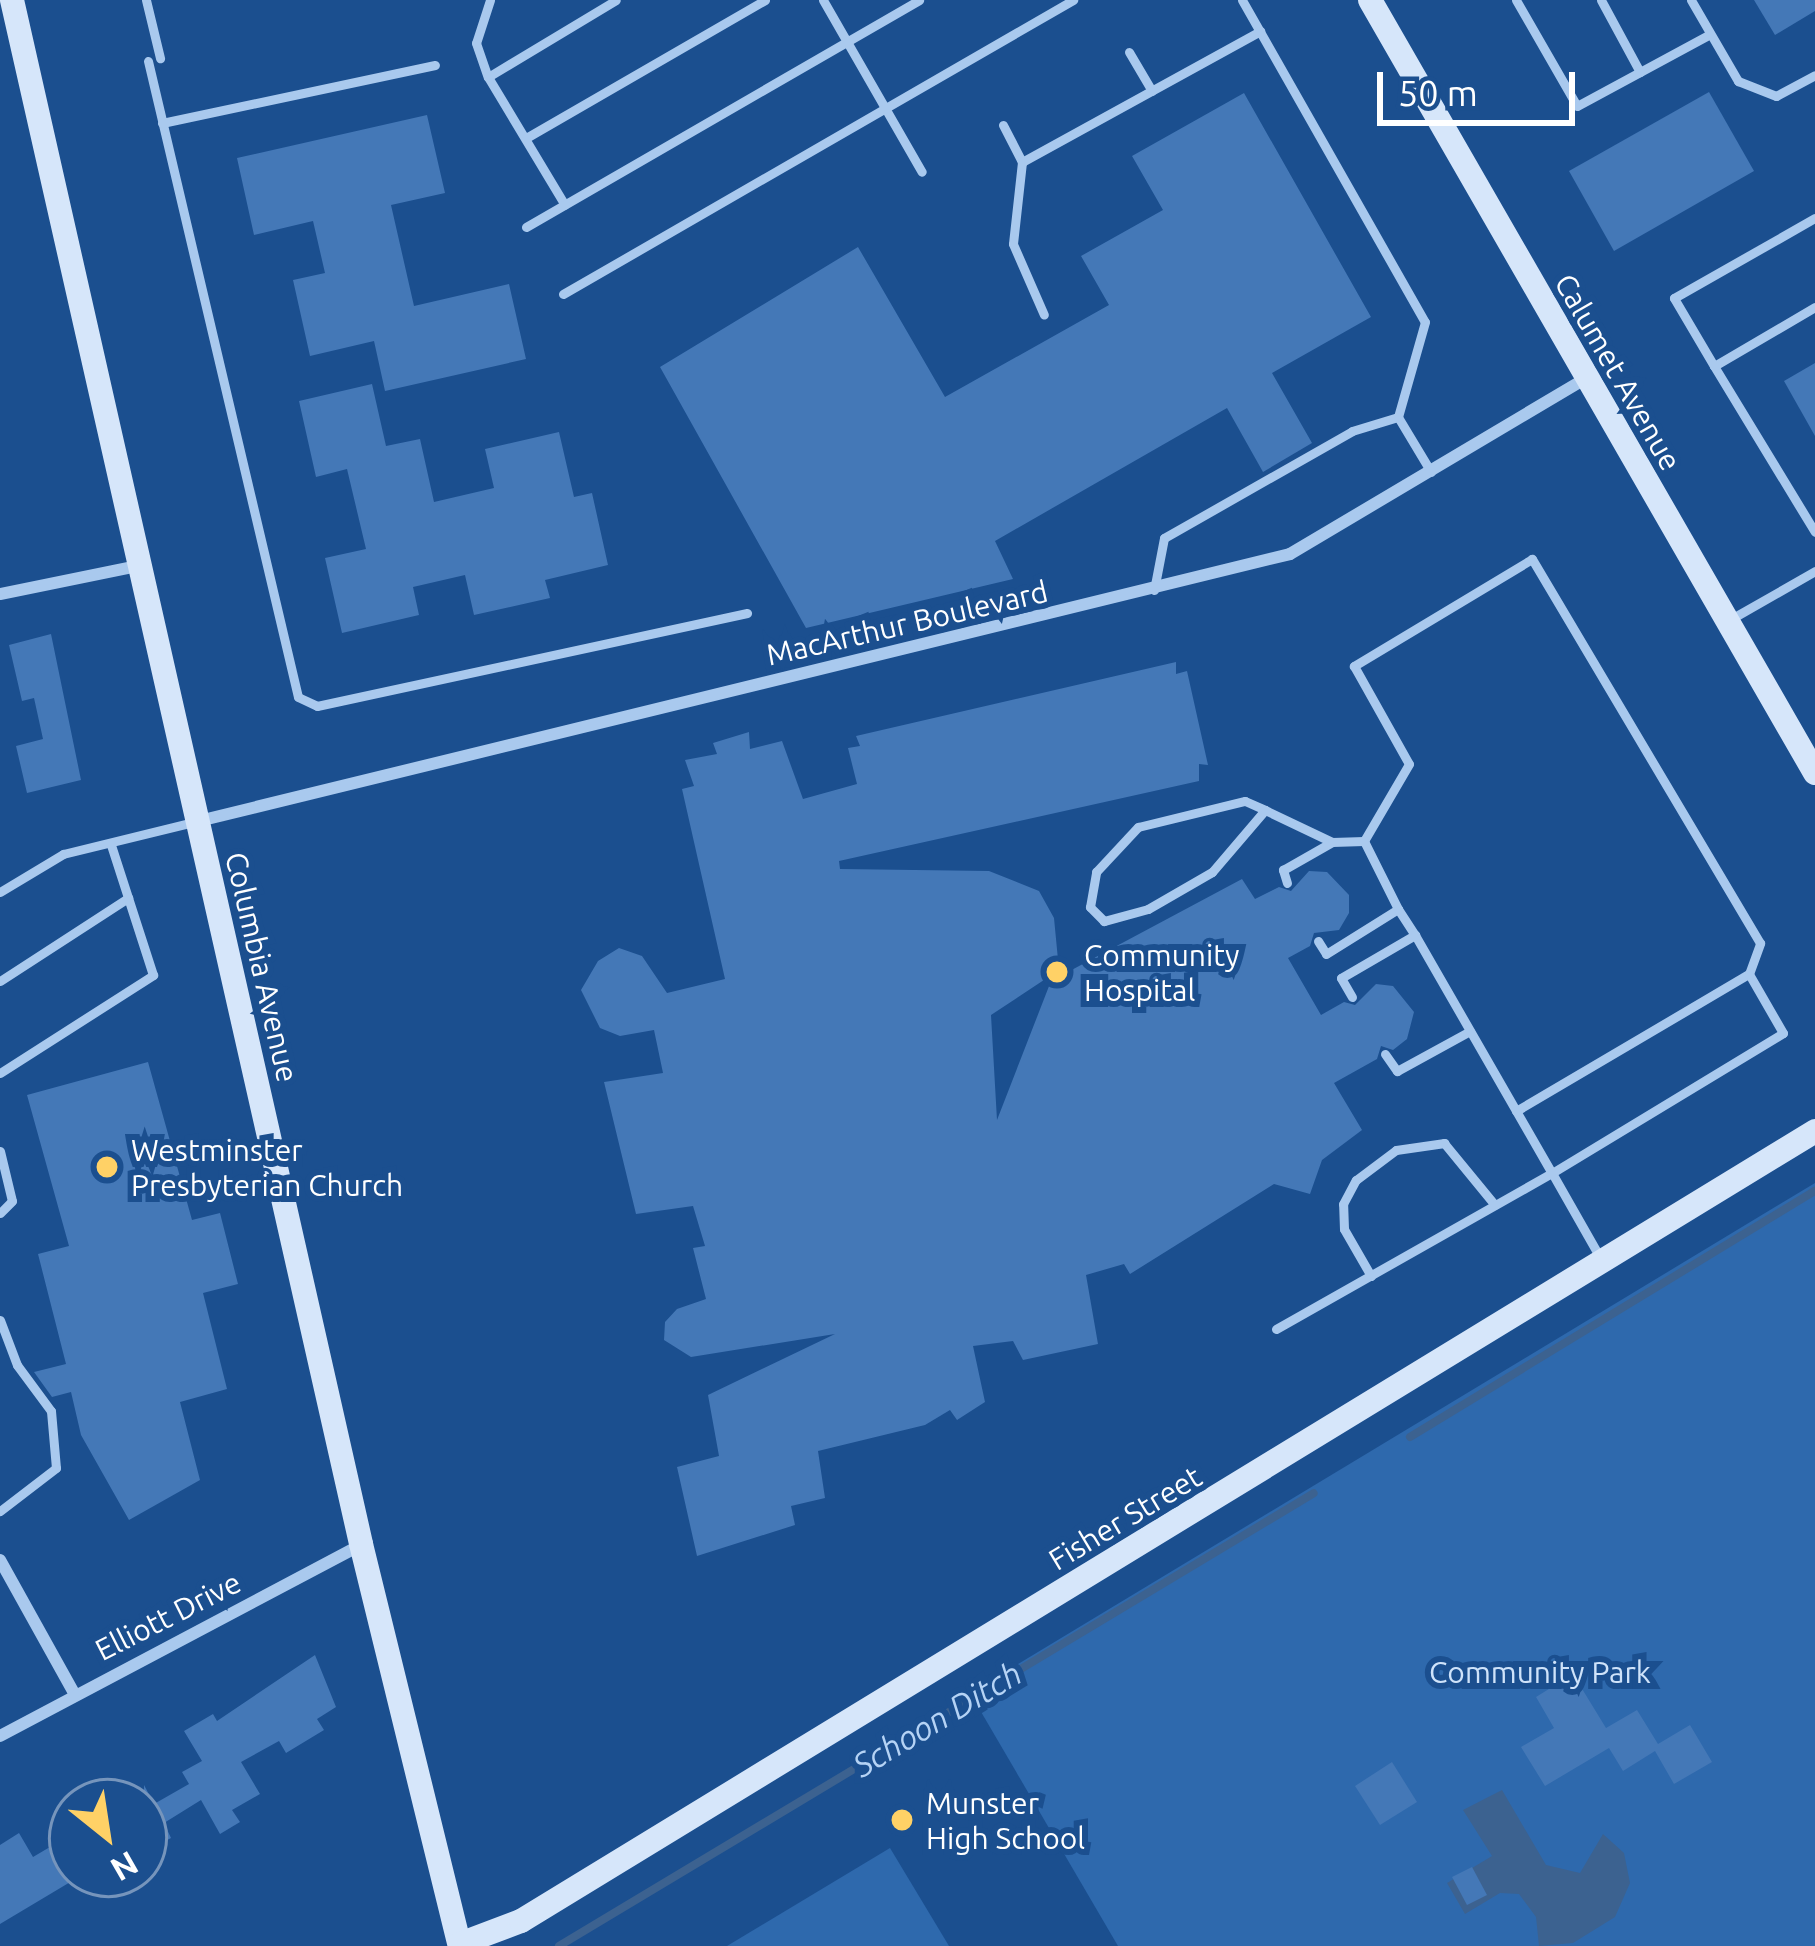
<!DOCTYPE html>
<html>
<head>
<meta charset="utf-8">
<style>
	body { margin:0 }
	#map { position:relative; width:1815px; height:1946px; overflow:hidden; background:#1b4f8f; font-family:Ubuntu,sans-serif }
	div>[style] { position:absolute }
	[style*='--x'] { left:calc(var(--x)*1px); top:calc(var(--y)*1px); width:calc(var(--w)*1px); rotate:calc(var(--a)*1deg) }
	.green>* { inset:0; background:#2e69ad }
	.water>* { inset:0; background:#3c6290 }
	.stream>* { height:8px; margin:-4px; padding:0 4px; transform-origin:4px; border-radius:4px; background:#3c6290 }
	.building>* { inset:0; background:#4478b7 }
	.lane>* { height:9px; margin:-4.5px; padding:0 4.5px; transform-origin:4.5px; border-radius:4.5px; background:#a9c9ee }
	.street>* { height:12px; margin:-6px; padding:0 6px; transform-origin:6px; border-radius:6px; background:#a9c9ee }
	.secondary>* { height:24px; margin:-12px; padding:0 12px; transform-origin:12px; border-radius:12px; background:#d6e6fa }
	.dots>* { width:33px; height:33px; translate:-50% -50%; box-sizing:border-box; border:6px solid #1b4f8f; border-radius:50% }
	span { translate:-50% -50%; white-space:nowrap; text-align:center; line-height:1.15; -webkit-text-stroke:12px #1b4f8f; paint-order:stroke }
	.street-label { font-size:30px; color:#fff }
	.poi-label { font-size:30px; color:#fff }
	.left { translate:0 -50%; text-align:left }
	.park-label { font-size:30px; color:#cfe3fa }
	.water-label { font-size:33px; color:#b5d3f5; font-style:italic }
	.north { position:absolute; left:48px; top:1778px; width:120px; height:120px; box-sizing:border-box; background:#1b4f8f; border:3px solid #7695bc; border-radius:50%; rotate:150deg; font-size:33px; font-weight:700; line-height:48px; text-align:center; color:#fff }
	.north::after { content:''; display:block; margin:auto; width:42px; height:54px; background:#ffd166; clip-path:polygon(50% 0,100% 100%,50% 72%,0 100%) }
	.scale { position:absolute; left:1377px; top:72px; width:198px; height:54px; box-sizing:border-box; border:6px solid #fff; border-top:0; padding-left:15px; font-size:36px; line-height:42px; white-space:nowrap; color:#fff; -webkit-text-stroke:9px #1b4f8f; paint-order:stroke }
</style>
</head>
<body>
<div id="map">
	<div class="green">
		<i style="clip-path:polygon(1815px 1183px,1815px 1946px,1118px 1946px,970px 1693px)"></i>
		<i style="clip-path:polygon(890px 1848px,949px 1946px,727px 1946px)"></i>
	</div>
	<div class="water">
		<i style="clip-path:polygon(1502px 1790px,1546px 1865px,1580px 1873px,1603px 1834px,1624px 1853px,1630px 1883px,1615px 1917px,1573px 1943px,1539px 1946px,1536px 1917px,1519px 1894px,1500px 1893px,1465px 1914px,1447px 1883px,1492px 1856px,1463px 1810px)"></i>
	</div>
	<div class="stream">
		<i style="--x:1410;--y:1437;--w:474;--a:-31.3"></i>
		<i style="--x:559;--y:1946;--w:880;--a:-30.96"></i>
	</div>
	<div class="building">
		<i style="clip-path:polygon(1754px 0,1815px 0,1815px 11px,1775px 35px)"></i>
		<i style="clip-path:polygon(1709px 92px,1754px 171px,1614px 251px,1569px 171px)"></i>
		<i style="clip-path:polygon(1244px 93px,1371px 317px,1272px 373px,1312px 443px,1263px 472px,1227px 408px,995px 541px,1013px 579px,806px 628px,660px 367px,858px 247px,945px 397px,1109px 305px,1081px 256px,1163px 210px,1132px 156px)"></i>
		<i style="clip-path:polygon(427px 115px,445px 193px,391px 205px,414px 306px,509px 284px,526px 359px,385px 391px,374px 341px,310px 356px,293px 280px,325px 273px,313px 221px,254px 235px,237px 158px)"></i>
		<i style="clip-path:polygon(1815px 363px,1815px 436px,1784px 381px)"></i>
		<i style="clip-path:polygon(372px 384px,386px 446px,420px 439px,434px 502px,494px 488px,485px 449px,559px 432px,574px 497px,592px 493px,608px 565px,545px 580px,550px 598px,474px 615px,465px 575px,413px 587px,419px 615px,342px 633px,325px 558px,366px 549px,347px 469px,316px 477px,299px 401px)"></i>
		<i style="clip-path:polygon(51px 634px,81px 780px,27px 793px,16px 746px,43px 739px,34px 698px,22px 701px,9px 645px)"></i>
		<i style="clip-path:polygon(1176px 662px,1176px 674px,1187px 671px,1208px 765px,1199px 764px,1199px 781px,839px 861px,840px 869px,989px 871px,1039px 891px,1054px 918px,1059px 970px,991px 1015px,997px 1120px,1051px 981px,1242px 879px,1255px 899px,1279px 887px,1291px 891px,1309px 871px,1327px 872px,1349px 895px,1349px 913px,1339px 930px,1314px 933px,1310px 946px,1288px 958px,1321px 1015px,1344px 1002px,1355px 1005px,1376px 984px,1393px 986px,1414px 1012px,1407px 1039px,1393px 1050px,1381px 1046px,1377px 1059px,1334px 1083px,1362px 1130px,1322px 1160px,1310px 1194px,1274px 1184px,1130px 1274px,1124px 1264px,1086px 1275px,1098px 1344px,1023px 1360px,1013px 1341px,973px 1346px,985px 1402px,957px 1420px,950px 1410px,925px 1425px,818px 1451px,825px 1498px,791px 1506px,795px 1525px,697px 1556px,677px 1467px,719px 1456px,708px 1395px,835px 1334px,691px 1357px,664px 1340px,665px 1322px,677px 1309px,706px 1299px,693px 1248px,705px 1246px,693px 1206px,636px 1214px,604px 1082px,663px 1073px,654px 1030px,620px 1036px,600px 1028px,581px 990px,598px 961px,619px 948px,642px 956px,667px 993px,725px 979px,682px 789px,694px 786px,685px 760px,717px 754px,713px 743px,749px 732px,750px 749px,782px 741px,803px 799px,857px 784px,848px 748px,860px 746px,856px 736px)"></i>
		<i style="clip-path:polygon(148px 1062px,192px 1220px,220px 1213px,238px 1284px,203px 1293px,227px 1389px,180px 1402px,200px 1480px,129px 1520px,81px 1435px,71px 1392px,52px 1397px,34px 1372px,66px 1364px,38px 1254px,69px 1246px,27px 1095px)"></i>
		<i style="clip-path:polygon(315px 1655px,336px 1707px,317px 1719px,324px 1730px,286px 1753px,279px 1741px,241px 1762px,260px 1794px,232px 1810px,240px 1822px,220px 1834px,201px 1800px,164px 1823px,171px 1838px,144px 1852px,144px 1785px,154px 1804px,189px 1784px,182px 1772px,202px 1761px,184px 1731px,213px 1714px,217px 1721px)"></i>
		<i style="clip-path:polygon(1573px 1674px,1606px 1728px,1637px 1710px,1658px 1744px,1690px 1725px,1712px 1762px,1674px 1784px,1655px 1751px,1623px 1771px,1609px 1748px,1545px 1786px,1521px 1747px,1554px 1728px,1536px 1697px)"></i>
		<i style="clip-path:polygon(1392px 1762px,1417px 1802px,1380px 1825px,1355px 1786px)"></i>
		<i style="clip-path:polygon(19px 1833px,33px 1857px,72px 1834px,72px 1881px,0 1924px,0 1845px)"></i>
		<i style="clip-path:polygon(1472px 1867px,1487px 1895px,1467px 1905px,1452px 1877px)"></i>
	</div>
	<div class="lane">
		<i style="--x:146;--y:0;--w:60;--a:76.4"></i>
		<i style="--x:490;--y:0;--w:45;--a:108"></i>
		<i style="--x:476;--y:43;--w:36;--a:71"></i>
		<i style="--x:488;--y:77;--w:149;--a:59"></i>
		<i style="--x:823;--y:0;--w:198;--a:60.1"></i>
		<i style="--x:1242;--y:0;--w:370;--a:60.4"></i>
		<i style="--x:1425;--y:322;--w:99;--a:105.9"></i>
		<i style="--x:1398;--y:417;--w:64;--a:59"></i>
		<i style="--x:1516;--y:0;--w:122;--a:60.1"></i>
		<i style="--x:1577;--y:106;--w:151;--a:-28.4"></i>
		<i style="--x:1601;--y:0;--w:82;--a:61.6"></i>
		<i style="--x:1691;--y:0;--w:94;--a:59.9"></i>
		<i style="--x:1738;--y:81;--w:41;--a:21.5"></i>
		<i style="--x:1776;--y:96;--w:44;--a:-28.3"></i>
		<i style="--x:1129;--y:52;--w:45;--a:59.5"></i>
		<i style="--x:148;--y:61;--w:653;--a:76.73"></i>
		<i style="--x:298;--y:697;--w:21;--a:25"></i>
		<i style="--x:317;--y:706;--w:440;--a:-12.2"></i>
		<i style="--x:488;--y:77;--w:149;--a:-31"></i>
		<i style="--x:162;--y:123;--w:279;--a:-12"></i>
		<i style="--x:1003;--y:125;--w:42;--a:62.8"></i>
		<i style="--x:1022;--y:162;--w:272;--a:-28.8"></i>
		<i style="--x:526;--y:138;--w:276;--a:-30"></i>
		<i style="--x:1022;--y:162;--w:82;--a:96.3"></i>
		<i style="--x:1013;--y:244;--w:77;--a:66.4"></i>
		<i style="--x:526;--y:227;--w:454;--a:-30"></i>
		<i style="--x:563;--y:294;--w:589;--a:-29.96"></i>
		<i style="--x:1815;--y:307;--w:117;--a:149.7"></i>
		<i style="--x:1714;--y:366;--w:194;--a:58.7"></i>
		<i style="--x:1714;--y:366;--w:79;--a:-120.5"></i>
		<i style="--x:1674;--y:298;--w:162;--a:-29.6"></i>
		<i style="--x:1154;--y:590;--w:53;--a:-79.1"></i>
		<i style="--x:1164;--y:538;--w:216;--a:-29.6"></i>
		<i style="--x:1352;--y:431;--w:48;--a:-16.9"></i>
		<i style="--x:1731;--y:619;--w:97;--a:-29.7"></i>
		<i style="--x:1265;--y:810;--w:82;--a:130.5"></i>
		<i style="--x:1212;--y:872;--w:74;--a:150"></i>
		<i style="--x:1148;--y:909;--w:46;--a:164.7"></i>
		<i style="--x:1104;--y:921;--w:20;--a:-135"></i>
		<i style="--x:1090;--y:907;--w:36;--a:-80"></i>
		<i style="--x:1096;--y:872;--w:62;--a:-47"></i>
		<i style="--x:1138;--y:827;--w:110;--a:-13.7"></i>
		<i style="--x:1245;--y:801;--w:22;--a:24"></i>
		<i style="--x:1265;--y:810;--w:74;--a:25.5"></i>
		<i style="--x:1287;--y:883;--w:14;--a:-107"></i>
		<i style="--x:1283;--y:870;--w:56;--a:-29.7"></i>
		<i style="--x:1332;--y:842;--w:32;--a:-2"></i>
		<i style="--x:0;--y:892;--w:74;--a:-31.1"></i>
		<i style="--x:63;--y:854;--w:134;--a:-13.8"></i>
		<i style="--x:1318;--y:941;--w:15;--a:58"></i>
		<i style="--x:1326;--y:954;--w:85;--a:-32"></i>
		<i style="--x:0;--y:981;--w:153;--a:-33"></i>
		<i style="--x:1352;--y:997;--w:22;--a:-120"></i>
		<i style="--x:1341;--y:978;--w:86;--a:-30.2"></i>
		<i style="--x:1385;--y:1054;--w:21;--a:55"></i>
		<i style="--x:1397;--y:1071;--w:83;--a:-28.7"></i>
		<i style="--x:0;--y:1073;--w:182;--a:-32.6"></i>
		<i style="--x:153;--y:975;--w:137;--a:-107.9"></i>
		<i style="--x:1516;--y:1111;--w:270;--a:-30.5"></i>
		<i style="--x:0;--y:1151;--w:51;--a:76.5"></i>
		<i style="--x:12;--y:1201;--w:17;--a:135"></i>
		<i style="--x:1371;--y:1276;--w:54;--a:-119.9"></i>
		<i style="--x:1344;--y:1229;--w:25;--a:-92"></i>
		<i style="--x:1343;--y:1204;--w:27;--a:-62"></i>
		<i style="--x:1356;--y:1180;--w:50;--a:-36.9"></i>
		<i style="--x:1396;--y:1150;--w:49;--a:-8.3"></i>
		<i style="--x:1444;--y:1143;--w:80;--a:50.6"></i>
		<i style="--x:0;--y:1320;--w:48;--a:69.3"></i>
		<i style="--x:17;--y:1365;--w:57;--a:53.5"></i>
		<i style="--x:51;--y:1411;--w:57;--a:85"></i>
		<i style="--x:56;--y:1468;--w:71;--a:142.5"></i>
		<i style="--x:1276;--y:1329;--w:317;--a:-29.5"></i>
		<i style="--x:1552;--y:1173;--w:270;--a:-31.2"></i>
		<i style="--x:1783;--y:1033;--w:68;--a:-120"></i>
		<i style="--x:1749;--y:974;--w:33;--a:-70"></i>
		<i style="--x:1760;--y:943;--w:447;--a:-120.7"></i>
		<i style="--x:1532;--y:559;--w:208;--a:149"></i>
		<i style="--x:1354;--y:666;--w:112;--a:60.7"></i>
		<i style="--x:1409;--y:764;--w:89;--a:120.3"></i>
		<i style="--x:1364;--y:841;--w:76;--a:63.4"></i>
		<i style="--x:1398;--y:909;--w:31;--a:57"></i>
		<i style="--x:1415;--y:935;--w:275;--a:60.1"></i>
		<i style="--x:1552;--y:1173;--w:101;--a:60.4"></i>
	</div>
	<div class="street">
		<i style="--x:0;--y:594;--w:141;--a:-11.5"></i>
		<i style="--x:199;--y:821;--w:1123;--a:-13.75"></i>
		<i style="--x:1290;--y:554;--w:345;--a:-30.7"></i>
		<i style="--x:0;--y:1560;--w:150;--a:60.9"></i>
		<i style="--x:0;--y:1736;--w:408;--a:-27.9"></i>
	</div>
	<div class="secondary">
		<i style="--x:12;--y:0;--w:1583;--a:77.26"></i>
		<i style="--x:361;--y:1544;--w:414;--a:76.2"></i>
		<i style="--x:1370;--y:0;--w:892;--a:60.07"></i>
		<i style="--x:460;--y:1944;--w:65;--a:-20.7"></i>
		<i style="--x:521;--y:1921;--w:1516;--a:-31.4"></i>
	</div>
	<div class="dots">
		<i style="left:1057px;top:972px;background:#ffd166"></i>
		<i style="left:107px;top:1167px;background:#ffd166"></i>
		<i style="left:902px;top:1820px;background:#ffd166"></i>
	</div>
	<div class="street-label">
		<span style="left:1618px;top:372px;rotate:60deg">Calumet Avenue</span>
		<span style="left:907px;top:623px;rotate:-13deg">MacArthur Boulevard</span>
		<span style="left:262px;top:967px;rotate:77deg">Columbia Avenue</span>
		<span style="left:1125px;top:1518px;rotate:-31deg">Fisher Street</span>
		<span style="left:168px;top:1616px;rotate:-27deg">Elliott Drive</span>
	</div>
	<div class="poi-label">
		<span class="left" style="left:1084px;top:972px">Community<br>Hospital</span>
		<span class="left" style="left:131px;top:1167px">Westminster<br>Presbyterian Church</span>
		<span class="left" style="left:926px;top:1820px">Munster<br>High School</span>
	</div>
	<div class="park-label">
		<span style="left:1540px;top:1672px">Community Park</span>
	</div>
	<div class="water-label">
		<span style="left:937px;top:1719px;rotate:-31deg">Schoon Ditch</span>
	</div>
	<div class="north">N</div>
	<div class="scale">50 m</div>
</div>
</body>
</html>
